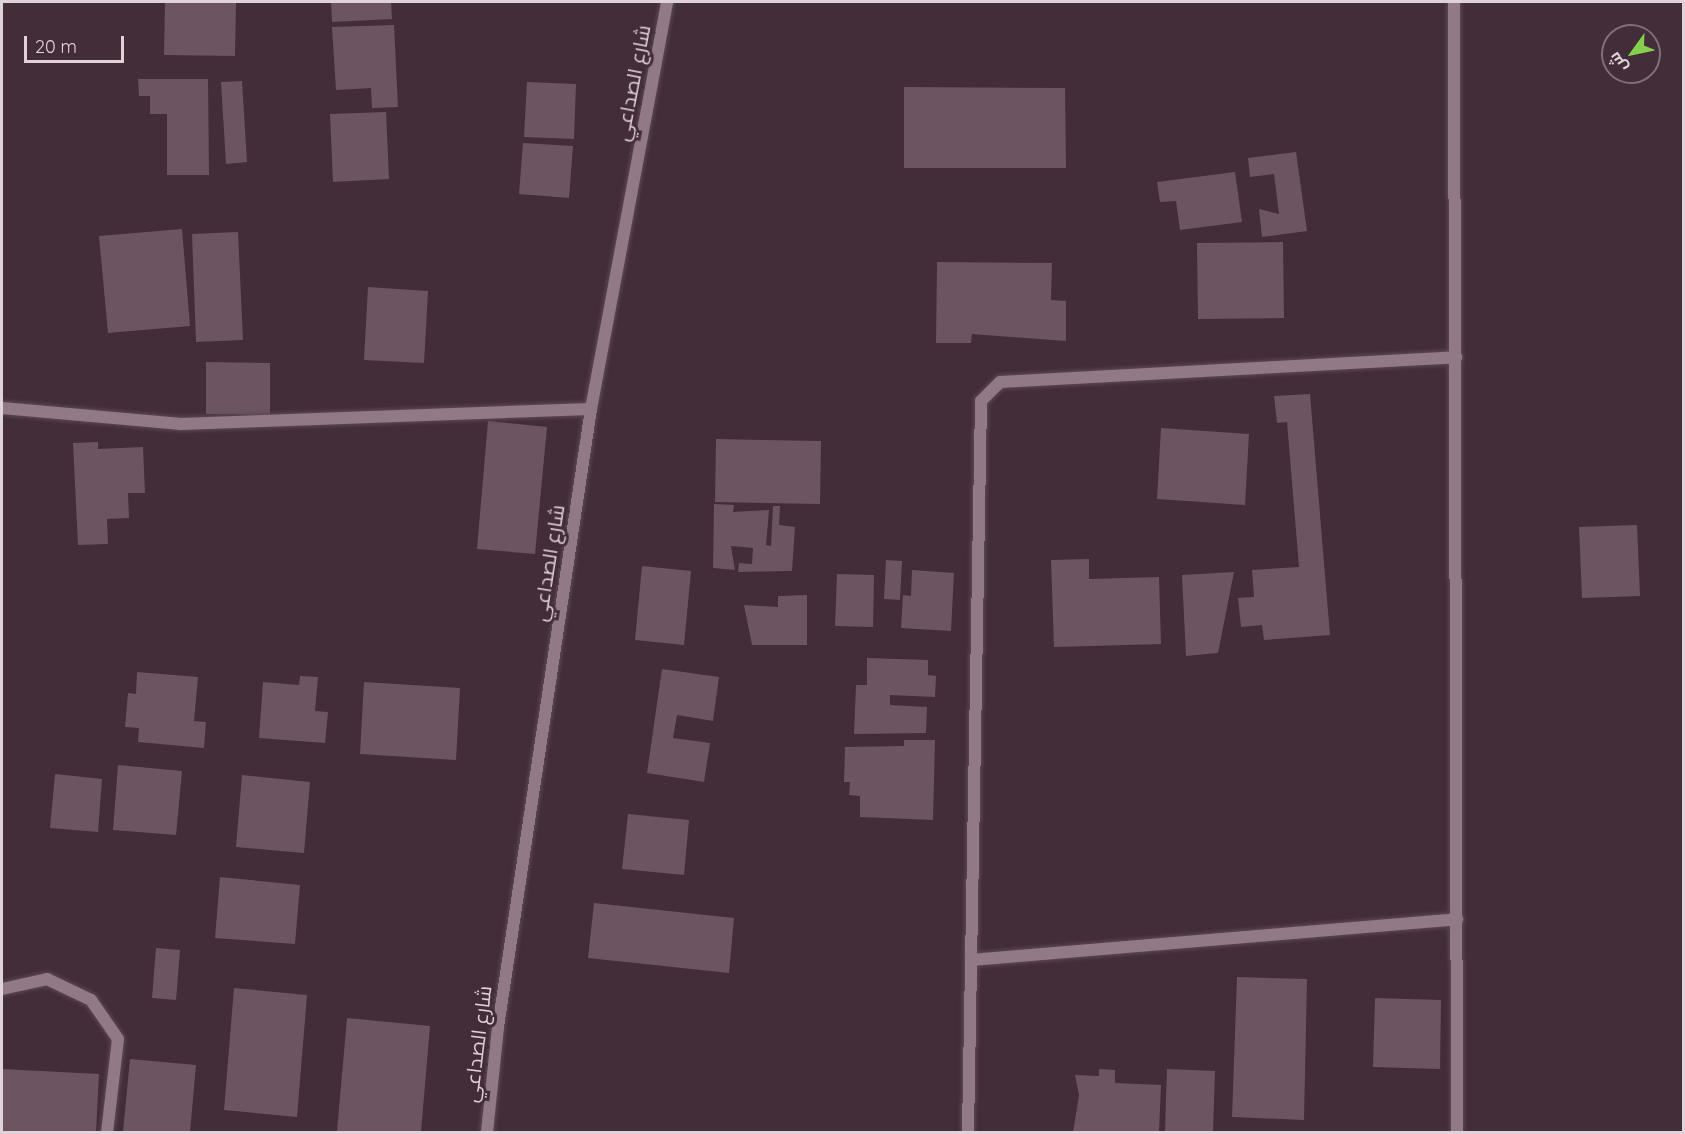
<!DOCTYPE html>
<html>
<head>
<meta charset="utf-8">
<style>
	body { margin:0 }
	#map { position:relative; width:1685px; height:1134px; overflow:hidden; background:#422d38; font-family:Quicksand,Cairo,sans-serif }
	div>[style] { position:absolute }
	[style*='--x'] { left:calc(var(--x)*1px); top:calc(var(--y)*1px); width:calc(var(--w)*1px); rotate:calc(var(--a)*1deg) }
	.building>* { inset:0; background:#6c5561 }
	.roads { filter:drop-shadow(0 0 2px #5c4a53) drop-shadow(0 0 2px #5c4a53) }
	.minor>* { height:12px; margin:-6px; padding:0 6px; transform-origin:6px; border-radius:6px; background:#917986 }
	.tertiary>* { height:12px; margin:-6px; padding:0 6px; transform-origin:6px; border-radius:6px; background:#917986 }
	span { translate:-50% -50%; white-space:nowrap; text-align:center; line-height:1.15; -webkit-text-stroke:6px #422d38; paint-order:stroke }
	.street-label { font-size:20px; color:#e0d2d9 }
	.frame { position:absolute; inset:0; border:3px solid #e0d2d9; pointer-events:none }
	.north { position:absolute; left:1601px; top:24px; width:60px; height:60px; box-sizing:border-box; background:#422d38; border:2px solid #816f78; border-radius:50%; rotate:237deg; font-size:16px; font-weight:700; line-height:24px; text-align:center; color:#e0d2d9 }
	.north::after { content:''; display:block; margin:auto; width:21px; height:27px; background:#84d04e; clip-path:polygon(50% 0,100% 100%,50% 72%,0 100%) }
	.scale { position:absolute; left:24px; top:36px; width:100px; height:27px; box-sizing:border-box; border:3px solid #e0d2d9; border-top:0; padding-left:8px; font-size:18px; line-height:21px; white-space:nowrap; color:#e0d2d9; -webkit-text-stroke:4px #422d38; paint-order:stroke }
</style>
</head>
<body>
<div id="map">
	<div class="building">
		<i style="clip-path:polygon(165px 2px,236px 2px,235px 56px,164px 55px)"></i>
		<i style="clip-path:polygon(331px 2px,391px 2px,392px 19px,332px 22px)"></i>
		<i style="clip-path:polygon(394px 25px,398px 107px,372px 108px,371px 88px,336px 90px,332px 27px)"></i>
		<i style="clip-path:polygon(138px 79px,208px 79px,209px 175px,167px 175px,167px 114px,150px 114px,150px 96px,139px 96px)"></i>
		<i style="clip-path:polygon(242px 81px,247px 162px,226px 164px,221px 82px)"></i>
		<i style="clip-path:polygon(527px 82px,576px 84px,574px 139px,524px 137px)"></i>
		<i style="clip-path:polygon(904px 87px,1065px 88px,1066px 168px,904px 168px)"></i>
		<i style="clip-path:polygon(386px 112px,389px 179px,333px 182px,330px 114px)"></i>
		<i style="clip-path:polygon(523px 143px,573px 146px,569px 198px,519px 194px)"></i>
		<i style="clip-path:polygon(1296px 152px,1307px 231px,1262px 237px,1259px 209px,1279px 214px,1274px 174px,1250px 177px,1248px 158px)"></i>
		<i style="clip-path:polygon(1235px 172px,1242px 222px,1180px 230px,1176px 201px,1160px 202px,1157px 182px)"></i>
		<i style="clip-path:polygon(182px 229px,190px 326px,108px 333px,99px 236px)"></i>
		<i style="clip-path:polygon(238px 232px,243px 340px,196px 342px,192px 234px)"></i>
		<i style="clip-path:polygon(1283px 242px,1284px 318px,1198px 319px,1197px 243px)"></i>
		<i style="clip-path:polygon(937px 262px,1052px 263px,1051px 300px,1066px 301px,1066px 341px,972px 334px,971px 343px,936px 343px)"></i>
		<i style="clip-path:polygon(368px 287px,428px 291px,424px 363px,364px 360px)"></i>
		<i style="clip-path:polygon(206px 362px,270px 363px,270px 415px,206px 414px)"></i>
		<i style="clip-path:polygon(1310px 394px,1330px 635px,1264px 640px,1262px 625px,1241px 627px,1238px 598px,1254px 597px,1252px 570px,1299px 567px,1287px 422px,1277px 423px,1274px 396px)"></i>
		<i style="clip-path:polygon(488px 421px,547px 427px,535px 554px,477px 549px)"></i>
		<i style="clip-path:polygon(1161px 428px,1249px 434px,1245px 505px,1157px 499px)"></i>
		<i style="clip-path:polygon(716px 439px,821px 441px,820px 504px,715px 502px)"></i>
		<i style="clip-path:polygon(98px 442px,98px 449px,143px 447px,145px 493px,128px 493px,129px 518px,107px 519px,108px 544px,78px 545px,73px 443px)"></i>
		<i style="clip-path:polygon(714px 504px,734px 505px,733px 512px,769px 510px,766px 545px,771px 546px,773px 506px,780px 506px,779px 525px,795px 527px,792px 571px,738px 572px,739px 563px,752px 564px,753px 548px,731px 546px,735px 570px,713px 568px)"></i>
		<i style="clip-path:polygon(1637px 525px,1640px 596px,1582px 598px,1579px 527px)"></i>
		<i style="clip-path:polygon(1089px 559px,1089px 579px,1159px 577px,1161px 644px,1054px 647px,1051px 560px)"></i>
		<i style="clip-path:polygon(886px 560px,902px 561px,900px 600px,884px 599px)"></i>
		<i style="clip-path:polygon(642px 566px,691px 571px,684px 645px,635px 640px)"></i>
		<i style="clip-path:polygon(912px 570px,954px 573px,951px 631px,901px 628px,903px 595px,911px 596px)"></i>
		<i style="clip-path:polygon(1234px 572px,1218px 653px,1186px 656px,1182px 575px)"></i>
		<i style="clip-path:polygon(837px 574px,874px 575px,873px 627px,835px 626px)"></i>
		<i style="clip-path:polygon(807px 595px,807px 645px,752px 645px,744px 605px,778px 607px,778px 596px)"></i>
		<i style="clip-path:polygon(867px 658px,928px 660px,928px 675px,936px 676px,935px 697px,890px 695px,890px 705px,927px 707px,926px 733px,854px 734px,856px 685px,867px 685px)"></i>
		<i style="clip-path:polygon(662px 669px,719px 677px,713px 721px,677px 715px,673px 738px,710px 743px,704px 782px,647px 773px)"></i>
		<i style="clip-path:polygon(137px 672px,198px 677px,194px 721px,206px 722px,204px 748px,138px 742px,139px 728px,125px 727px,128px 693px,136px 694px)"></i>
		<i style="clip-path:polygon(300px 676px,318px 677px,315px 711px,328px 712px,325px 743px,259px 738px,263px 682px,299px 685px)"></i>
		<i style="clip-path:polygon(364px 682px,460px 688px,456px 760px,360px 754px)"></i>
		<i style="clip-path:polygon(904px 740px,935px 740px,933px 820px,860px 817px,860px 796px,849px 795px,850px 782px,844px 782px,845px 747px,904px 746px)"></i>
		<i style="clip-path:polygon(118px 765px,182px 771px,176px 835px,113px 830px)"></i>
		<i style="clip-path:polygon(55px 774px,102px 779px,98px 832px,50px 828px)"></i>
		<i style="clip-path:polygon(242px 775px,310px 782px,304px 853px,236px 847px)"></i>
		<i style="clip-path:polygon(628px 814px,689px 820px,684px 875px,622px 869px)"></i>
		<i style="clip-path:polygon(220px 877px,300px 885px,295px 944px,215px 938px)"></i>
		<i style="clip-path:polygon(594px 903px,734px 918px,729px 973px,588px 958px)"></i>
		<i style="clip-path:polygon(156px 948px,180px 950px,176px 1000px,152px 998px)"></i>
		<i style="clip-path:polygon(1237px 977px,1307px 979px,1304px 1120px,1232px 1117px)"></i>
		<i style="clip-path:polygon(234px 988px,307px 995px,297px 1117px,224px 1110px)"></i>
		<i style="clip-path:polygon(1375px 998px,1441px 1000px,1440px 1069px,1373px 1067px)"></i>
		<i style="clip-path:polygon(347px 1018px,430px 1026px,421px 1132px,337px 1131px)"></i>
		<i style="clip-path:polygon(130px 1059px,196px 1065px,190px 1132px,123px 1132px)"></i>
		<i style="clip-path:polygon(2px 1069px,99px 1074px,96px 1132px,2px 1132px)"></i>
		<i style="clip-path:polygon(1099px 1069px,1115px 1070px,1115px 1083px,1161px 1085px,1159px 1132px,1073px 1132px,1079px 1095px,1075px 1075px,1099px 1076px)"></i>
		<i style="clip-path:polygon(1167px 1069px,1215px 1071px,1213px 1132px,1165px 1132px)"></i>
	</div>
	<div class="roads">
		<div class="minor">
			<i style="--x:1454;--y:2;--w:1130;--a:89.85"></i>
			<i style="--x:2;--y:408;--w:180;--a:5.1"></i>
			<i style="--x:181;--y:424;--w:410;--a:-2.1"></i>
			<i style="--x:971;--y:960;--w:488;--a:-4.8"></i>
			<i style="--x:2;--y:989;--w:46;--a:-12.5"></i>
			<i style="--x:47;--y:979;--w:49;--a:25.5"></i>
			<i style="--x:91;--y:1000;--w:47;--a:55.3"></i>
			<i style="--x:118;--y:1039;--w:94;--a:96.7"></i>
			<i style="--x:968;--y:1132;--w:731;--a:-88.98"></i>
			<i style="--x:981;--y:401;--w:27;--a:-45"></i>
			<i style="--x:1000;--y:382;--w:457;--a:-3.1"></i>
		</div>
		<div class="tertiary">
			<i style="--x:487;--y:1132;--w:106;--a:-84"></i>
			<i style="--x:498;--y:1027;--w:625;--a:-81.44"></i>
			<i style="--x:591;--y:409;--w:414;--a:-79.4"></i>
		</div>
	</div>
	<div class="street-label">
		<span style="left:632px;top:83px;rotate:-79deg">شارع الصداعي</span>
		<span style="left:548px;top:563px;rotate:-81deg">شارع الصداعي</span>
		<span style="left:477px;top:1044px;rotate:-83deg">شارع الصداعي</span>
	</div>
	<div class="frame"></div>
	<div class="north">ش</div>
	<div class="scale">20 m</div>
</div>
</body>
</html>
